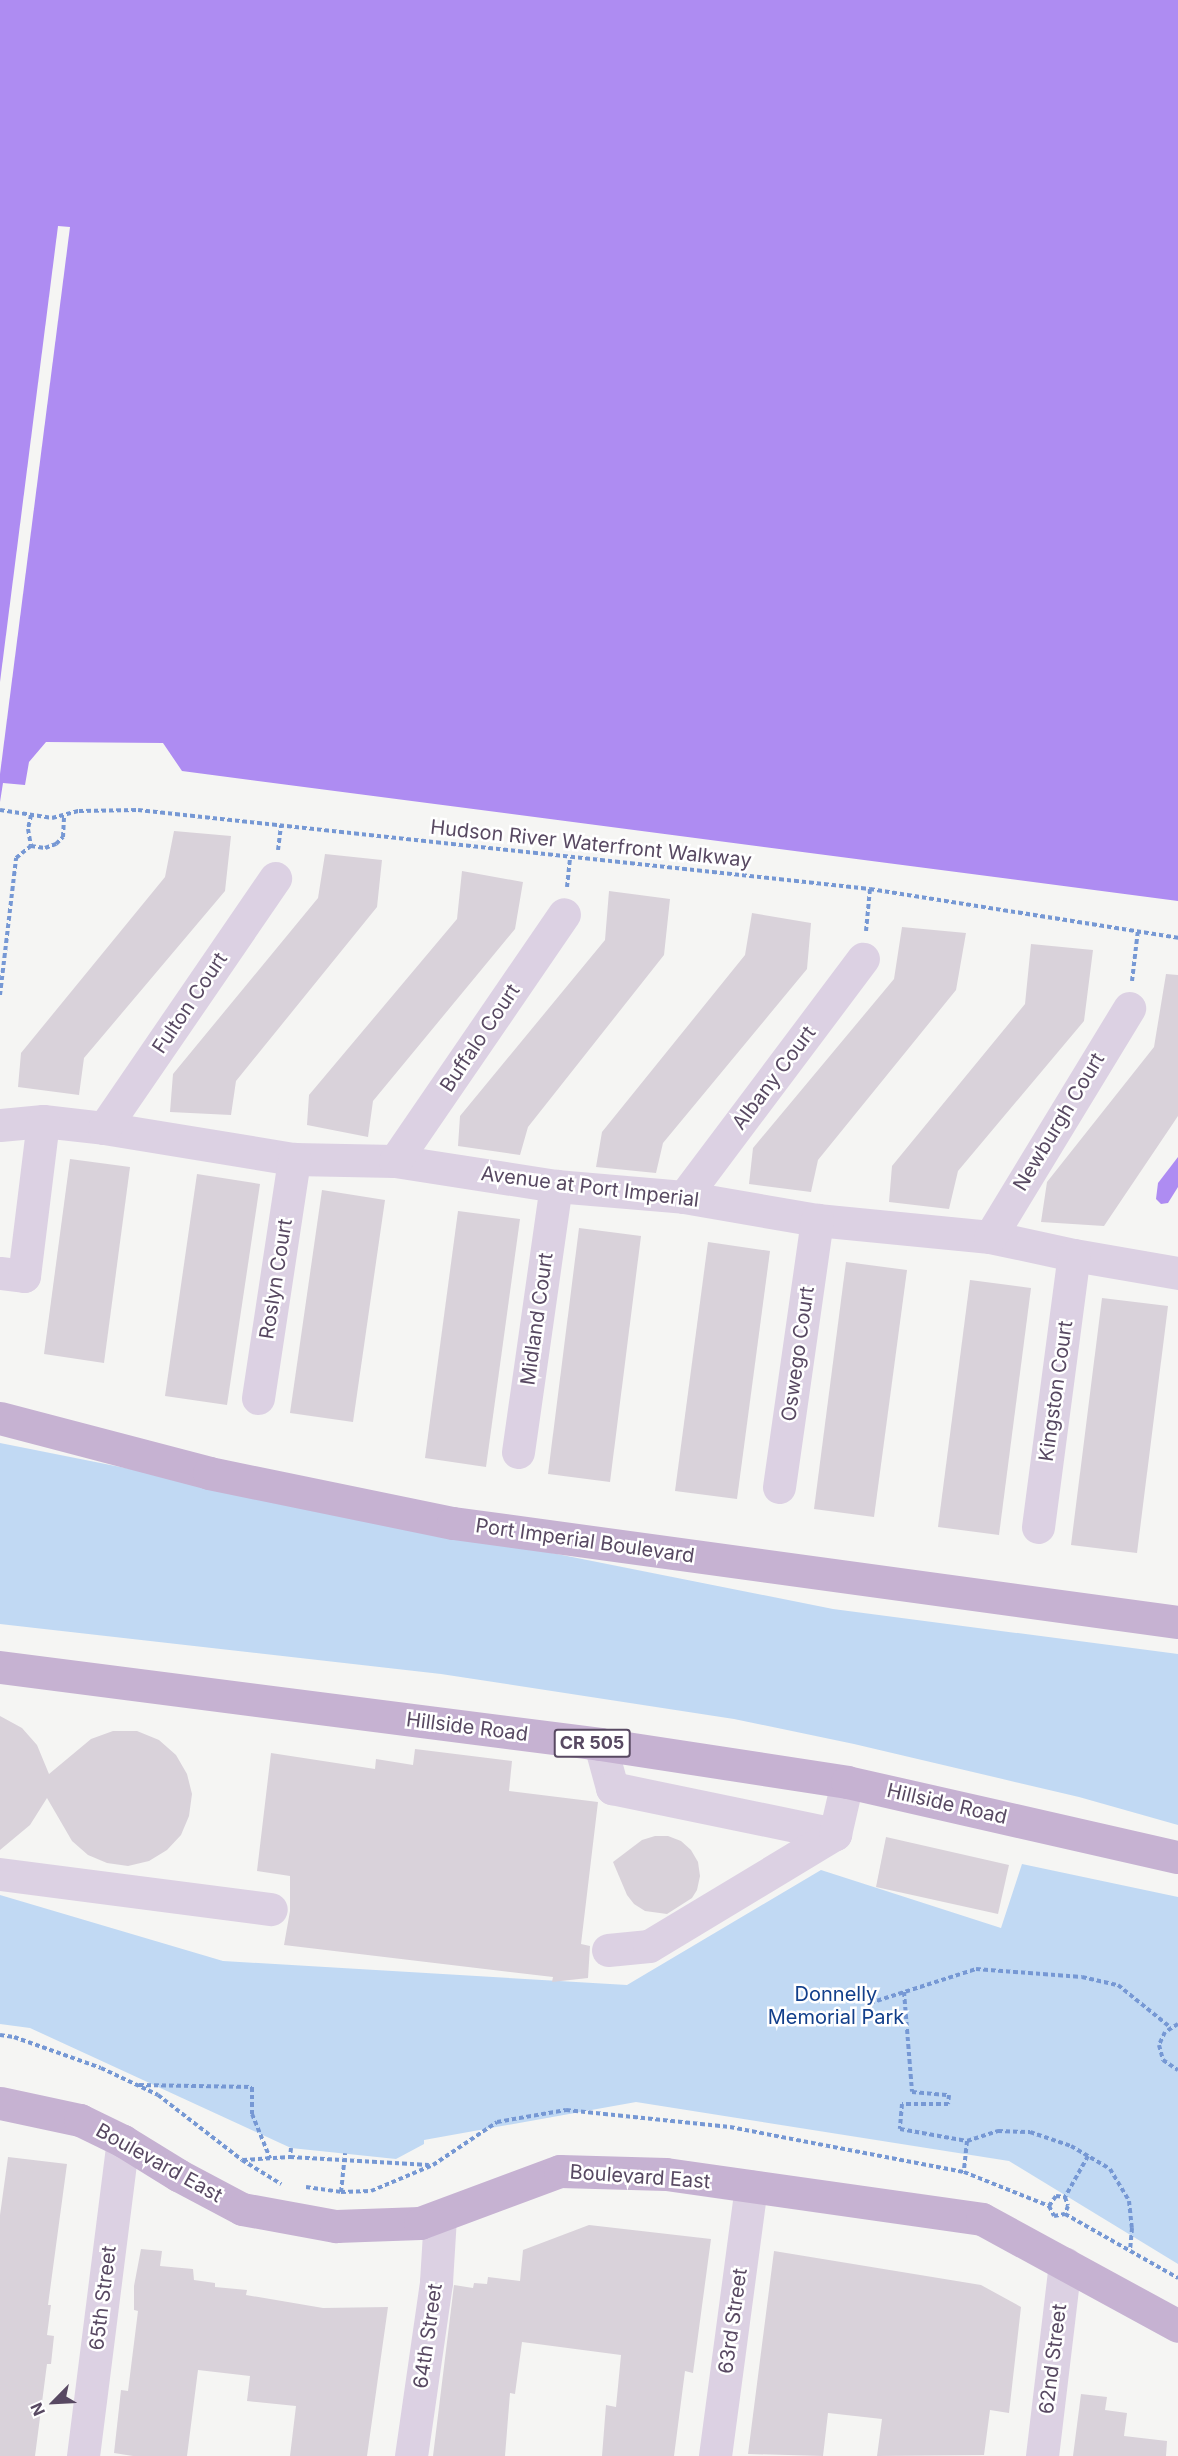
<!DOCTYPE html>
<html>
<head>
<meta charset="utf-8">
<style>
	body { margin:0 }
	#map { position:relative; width:1178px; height:2456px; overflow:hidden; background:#f5f5f3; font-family:Inter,sans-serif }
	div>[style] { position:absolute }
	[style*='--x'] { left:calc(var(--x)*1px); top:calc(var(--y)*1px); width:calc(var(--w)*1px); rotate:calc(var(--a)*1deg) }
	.green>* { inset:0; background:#c1d9f3 }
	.water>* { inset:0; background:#ae8cf2 }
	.pier>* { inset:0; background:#f5f5f3 }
	.building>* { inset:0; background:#d9d2da }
	.path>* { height:4px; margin-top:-2px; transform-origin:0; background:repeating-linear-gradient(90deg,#7698d4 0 4.5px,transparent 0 7.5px) }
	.minor>* { height:33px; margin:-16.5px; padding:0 16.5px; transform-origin:16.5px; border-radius:16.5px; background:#dcd1e3 }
	.major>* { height:33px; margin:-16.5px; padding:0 16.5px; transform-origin:16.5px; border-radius:16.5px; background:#c6b2d2 }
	span { translate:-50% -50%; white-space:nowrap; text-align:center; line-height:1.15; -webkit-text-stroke:5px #fff; paint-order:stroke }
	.shield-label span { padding:2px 4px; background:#fff; border:2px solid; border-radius:4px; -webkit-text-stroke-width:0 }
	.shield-label { font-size:18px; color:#584962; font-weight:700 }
	.street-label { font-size:20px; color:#584962 }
	.park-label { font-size:20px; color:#123f8b }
	.north { position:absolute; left:24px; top:2372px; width:60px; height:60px; -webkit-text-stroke:4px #fff; paint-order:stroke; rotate:246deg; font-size:16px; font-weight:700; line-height:24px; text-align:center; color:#584962 }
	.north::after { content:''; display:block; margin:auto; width:21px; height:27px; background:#584962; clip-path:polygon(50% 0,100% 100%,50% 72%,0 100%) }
</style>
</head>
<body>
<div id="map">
	<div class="green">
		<i style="clip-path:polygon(0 1443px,833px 1609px,1178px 1654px,1178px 1825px,1079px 1797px,854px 1744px,734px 1719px,441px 1674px,0 1624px)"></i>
		<i style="clip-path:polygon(1022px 1864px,1178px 1897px,1178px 2264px,1009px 2161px,636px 2102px,424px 2140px,424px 2144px,396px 2159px,291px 2148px,30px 2028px,0 2024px,0 1895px,223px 1961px,627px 1985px,821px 1870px,1001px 1928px)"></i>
	</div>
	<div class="water">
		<i style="clip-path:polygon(0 0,1178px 0,1178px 901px,182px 771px,163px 743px,46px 742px,29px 762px,25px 785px,3px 783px,0 802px)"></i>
		<i style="clip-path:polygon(1178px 1157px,1178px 1187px,1168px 1203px,1161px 1204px,1156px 1199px,1158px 1183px)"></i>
	</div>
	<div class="pier">
		<i style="clip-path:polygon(58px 226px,70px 227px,0 774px,0 682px)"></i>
	</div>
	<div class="building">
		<i style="clip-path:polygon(174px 831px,231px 836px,225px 891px,84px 1058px,79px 1095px,18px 1087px,21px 1053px,165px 877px)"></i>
		<i style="clip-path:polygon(325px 854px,382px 860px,377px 907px,236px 1081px,231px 1115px,170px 1112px,173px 1074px,318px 898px)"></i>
		<i style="clip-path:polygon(462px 871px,523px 882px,515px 929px,373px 1101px,368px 1137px,307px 1125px,309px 1095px,457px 919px)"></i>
		<i style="clip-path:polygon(609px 891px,670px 899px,664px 955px,528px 1127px,520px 1155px,458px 1146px,460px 1116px,605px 940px)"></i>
		<i style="clip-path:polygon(752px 913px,811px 923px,807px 969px,663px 1143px,656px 1173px,596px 1167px,602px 1132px,745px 955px)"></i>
		<i style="clip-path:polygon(902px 927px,966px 933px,956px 990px,818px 1160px,811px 1192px,749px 1184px,753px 1148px,894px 979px)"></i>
		<i style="clip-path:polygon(1031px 944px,1093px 950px,1084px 1021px,958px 1171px,949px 1209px,889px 1202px,892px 1166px,1025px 1004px)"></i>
		<i style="clip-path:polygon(1166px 974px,1178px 975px,1178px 1116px,1104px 1226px,1041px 1222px,1047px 1182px,1154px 1047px)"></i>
		<i style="clip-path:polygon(70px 1159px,130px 1167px,104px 1363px,44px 1354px)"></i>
		<i style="clip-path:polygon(197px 1174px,260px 1184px,227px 1405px,165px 1396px)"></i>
		<i style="clip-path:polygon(322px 1190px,385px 1200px,353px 1422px,290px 1413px)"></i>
		<i style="clip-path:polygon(458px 1211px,520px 1219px,486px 1467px,425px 1458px)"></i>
		<i style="clip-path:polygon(579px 1228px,641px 1236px,610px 1482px,548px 1474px)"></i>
		<i style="clip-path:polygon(708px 1242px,770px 1251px,737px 1499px,675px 1491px)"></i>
		<i style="clip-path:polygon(846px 1262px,907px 1270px,874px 1517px,814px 1509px)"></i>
		<i style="clip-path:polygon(970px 1280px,1031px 1288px,999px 1535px,938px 1527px)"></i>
		<i style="clip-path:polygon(1102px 1298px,1168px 1306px,1137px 1553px,1071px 1545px)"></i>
		<i style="clip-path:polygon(0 1716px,22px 1728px,37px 1745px,49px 1774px,91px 1739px,113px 1731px,137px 1731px,159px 1740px,176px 1755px,187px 1774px,192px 1794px,189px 1816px,181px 1835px,167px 1850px,149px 1861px,128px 1866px,107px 1863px,88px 1855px,72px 1841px,47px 1798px,30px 1825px,0 1850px)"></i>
		<i style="clip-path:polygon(415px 1749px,512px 1761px,509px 1791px,598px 1802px,581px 1944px,590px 1946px,588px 1978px,552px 1982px,553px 1977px,284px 1945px,290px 1911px,290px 1876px,257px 1871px,271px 1753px,375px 1769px,376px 1759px,413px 1765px)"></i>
		<i style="clip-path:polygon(655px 1836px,668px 1836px,681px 1841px,691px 1850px,698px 1862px,700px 1876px,697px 1890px,692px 1898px,667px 1914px,645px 1911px,634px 1904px,627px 1895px,613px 1862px,642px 1840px)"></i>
		<i style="clip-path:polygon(886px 1837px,1009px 1865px,998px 1914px,876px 1887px)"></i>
		<i style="clip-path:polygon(8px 2157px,67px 2164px,48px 2305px,51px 2305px,47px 2335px,54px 2336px,51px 2364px,47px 2364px,35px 2456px,0 2456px,0 2215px)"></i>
		<i style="clip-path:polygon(589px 2225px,711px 2239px,693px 2373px,685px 2371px,674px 2456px,602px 2456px,606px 2405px,616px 2407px,621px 2355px,522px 2342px,515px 2394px,510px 2393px,505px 2456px,433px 2456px,454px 2285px,473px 2288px,474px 2283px,487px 2284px,488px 2277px,520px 2281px,523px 2250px)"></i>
		<i style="clip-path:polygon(141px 2249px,162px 2251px,160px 2266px,193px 2269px,194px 2280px,215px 2283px,215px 2287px,247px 2290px,246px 2295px,323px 2308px,388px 2307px,367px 2456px,290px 2456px,296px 2406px,247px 2401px,250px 2376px,198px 2370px,187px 2456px,133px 2456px,114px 2453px,121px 2390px,128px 2391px,138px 2311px,134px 2310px,134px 2286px)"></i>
		<i style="clip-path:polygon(774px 2251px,981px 2285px,1021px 2307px,1009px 2413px,990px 2410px,984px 2455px,877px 2456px,882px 2419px,828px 2413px,823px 2456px,748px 2454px)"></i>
		<i style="clip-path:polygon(1081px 2394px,1107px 2397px,1105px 2410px,1127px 2413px,1124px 2436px,1167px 2441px,1166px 2456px,1073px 2456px)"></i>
	</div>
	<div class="path">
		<i style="--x:0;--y:810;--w:53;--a:8.7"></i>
		<i style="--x:52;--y:818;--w:28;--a:-15"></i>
		<i style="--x:79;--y:811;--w:59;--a:-1"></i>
		<i style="--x:138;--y:810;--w:736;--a:6.16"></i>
		<i style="--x:870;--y:889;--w:312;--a:9"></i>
		<i style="--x:31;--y:815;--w:14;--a:102"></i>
		<i style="--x:28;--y:829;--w:17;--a:80"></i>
		<i style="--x:278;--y:850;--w:25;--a:-83"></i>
		<i style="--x:567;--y:887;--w:30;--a:-84"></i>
		<i style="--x:866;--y:931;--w:42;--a:-84.6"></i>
		<i style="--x:1132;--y:981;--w:51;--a:-83.3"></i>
		<i style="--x:0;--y:995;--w:138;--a:-83.3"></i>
		<i style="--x:16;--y:858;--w:19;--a:-39"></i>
		<i style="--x:31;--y:846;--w:14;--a:8"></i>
		<i style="--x:45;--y:848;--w:12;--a:-20"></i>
		<i style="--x:56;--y:844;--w:10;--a:-45"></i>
		<i style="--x:63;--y:837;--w:22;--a:-87"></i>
		<i style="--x:904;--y:1992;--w:100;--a:85.4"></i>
		<i style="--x:912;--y:2092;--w:37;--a:5"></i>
		<i style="--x:949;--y:2095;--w:9;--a:96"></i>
		<i style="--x:948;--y:2104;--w:46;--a:180"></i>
		<i style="--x:902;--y:2104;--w:25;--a:95"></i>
		<i style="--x:900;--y:2129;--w:68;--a:10.2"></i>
		<i style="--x:967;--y:2141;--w:33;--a:-18"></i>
		<i style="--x:998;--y:2131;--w:32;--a:2"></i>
		<i style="--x:1030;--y:2132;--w:43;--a:18.9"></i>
		<i style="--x:1071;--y:2146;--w:45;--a:30.5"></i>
		<i style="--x:1110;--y:2169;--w:37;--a:59"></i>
		<i style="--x:1129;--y:2201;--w:27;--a:84"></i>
		<i style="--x:1132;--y:2228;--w:21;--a:95"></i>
		<i style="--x:870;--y:2003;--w:111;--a:-17.8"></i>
		<i style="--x:976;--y:1969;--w:106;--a:4.3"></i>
		<i style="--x:1082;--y:1977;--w:37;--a:13"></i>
		<i style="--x:1118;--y:1985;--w:67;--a:38.9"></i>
		<i style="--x:1178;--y:2024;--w:15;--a:148"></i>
		<i style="--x:1165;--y:2032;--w:14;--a:115"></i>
		<i style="--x:1159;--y:2045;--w:16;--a:75"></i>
		<i style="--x:1163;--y:2060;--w:18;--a:34"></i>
		<i style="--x:0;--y:2035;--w:14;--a:8"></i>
		<i style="--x:14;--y:2037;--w:92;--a:19.6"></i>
		<i style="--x:101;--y:2068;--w:63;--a:25.3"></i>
		<i style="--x:158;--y:2095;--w:106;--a:37.7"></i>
		<i style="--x:242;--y:2160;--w:46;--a:31.6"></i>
		<i style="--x:139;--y:2085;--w:113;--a:1"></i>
		<i style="--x:252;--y:2087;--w:27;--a:90"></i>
		<i style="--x:252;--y:2114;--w:48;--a:67.8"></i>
		<i style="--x:967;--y:2141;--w:31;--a:96"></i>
		<i style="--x:964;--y:2172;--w:92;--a:21.8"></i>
		<i style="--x:1049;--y:2206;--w:12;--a:-55"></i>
		<i style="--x:1056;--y:2196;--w:9;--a:6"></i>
		<i style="--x:291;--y:2148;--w:9;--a:96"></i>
		<i style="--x:290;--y:2157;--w:139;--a:3.3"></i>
		<i style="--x:1088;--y:2156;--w:47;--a:119.3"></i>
		<i style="--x:1065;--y:2197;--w:9;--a:72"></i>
		<i style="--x:1068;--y:2206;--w:9;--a:111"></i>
		<i style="--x:1065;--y:2214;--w:130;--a:29.5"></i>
		<i style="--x:243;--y:2160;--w:47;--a:-3.7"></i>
		<i style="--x:306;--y:2187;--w:35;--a:8"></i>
		<i style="--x:341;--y:2192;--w:30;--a:-2"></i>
		<i style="--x:371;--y:2191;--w:67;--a:-22.8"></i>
		<i style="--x:433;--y:2165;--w:77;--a:-33.9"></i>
		<i style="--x:497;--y:2122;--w:70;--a:-9.9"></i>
		<i style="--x:566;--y:2110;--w:165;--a:5.9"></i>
		<i style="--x:730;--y:2127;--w:238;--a:10.9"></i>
		<i style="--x:341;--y:2192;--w:39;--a:-84"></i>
		<i style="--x:1049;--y:2206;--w:11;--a:63"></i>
		<i style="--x:1054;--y:2216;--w:11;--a:-10"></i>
	</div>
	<div class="minor">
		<i style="--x:0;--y:1125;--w:43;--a:-5.3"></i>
		<i style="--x:43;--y:1121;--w:61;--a:6.5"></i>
		<i style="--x:104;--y:1128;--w:193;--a:9.3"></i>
		<i style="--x:294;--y:1159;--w:101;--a:1.1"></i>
		<i style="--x:395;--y:1161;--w:163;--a:8.8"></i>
		<i style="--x:556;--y:1186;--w:128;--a:4.9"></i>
		<i style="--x:684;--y:1197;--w:135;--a:9.8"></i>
		<i style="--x:817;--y:1220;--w:174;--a:5.6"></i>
		<i style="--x:990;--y:1237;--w:86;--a:12.1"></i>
		<i style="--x:1074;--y:1255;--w:106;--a:9.8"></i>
		<i style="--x:104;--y:1128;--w:303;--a:-55.6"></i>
		<i style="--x:395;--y:1161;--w:299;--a:-55.6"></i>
		<i style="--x:684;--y:1197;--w:298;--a:-53.1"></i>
		<i style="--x:990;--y:1237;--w:268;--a:-58.7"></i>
		<i style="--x:0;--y:1273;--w:24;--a:7"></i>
		<i style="--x:24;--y:1276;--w:156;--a:-83"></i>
		<i style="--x:258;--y:1398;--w:242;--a:-81.4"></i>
		<i style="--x:518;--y:1452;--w:269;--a:-81.9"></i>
		<i style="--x:779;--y:1487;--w:270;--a:-81.9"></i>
		<i style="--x:1038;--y:1527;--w:274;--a:-82.5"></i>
		<i style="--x:600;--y:1744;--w:46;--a:74.7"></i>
		<i style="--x:612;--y:1788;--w:228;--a:11.7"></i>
		<i style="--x:0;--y:1874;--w:273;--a:7.4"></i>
		<i style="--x:608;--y:1950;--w:41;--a:-5.6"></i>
		<i style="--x:649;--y:1946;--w:217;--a:-31.1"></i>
		<i style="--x:835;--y:1834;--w:53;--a:-77"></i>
		<i style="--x:83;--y:2456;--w:318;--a:-82.8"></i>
		<i style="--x:411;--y:2456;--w:176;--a:-81.8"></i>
		<i style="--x:436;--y:2282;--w:66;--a:-86.5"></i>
		<i style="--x:715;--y:2456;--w:272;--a:-82.4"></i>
		<i style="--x:1042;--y:2456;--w:194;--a:-83.2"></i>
	</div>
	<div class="major">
		<i style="--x:0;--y:1418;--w:216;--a:14.7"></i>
		<i style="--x:209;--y:1473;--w:249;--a:11.6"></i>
		<i style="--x:453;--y:1523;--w:732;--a:7.78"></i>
		<i style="--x:0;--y:1667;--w:605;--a:7.31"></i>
		<i style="--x:600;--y:1744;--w:250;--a:8.7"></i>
		<i style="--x:847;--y:1782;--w:339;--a:12.8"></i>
		<i style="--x:0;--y:2103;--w:82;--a:12"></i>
		<i style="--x:80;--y:2120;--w:48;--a:26"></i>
		<i style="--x:123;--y:2141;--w:65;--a:31.7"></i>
		<i style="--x:178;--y:2175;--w:72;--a:28"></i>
		<i style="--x:242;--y:2209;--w:96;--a:10.3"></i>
		<i style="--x:336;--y:2226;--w:84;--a:-2"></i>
		<i style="--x:420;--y:2223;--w:149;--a:-20.4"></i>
		<i style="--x:560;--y:2171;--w:106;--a:1.6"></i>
		<i style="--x:666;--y:2174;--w:319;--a:8.1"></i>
		<i style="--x:982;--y:2219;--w:223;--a:28.6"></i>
	</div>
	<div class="shield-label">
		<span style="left:592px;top:1743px">CR 505</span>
	</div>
	<div class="street-label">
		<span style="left:591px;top:844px;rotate:6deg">Hudson River Waterfront Walkway</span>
		<span style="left:190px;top:1003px;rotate:-56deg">Fulton Court</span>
		<span style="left:480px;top:1038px;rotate:-56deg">Buffalo Court</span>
		<span style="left:774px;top:1078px;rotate:-53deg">Albany Court</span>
		<span style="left:1059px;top:1122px;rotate:-59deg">Newburgh Court</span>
		<span style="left:590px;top:1187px;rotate:7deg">Avenue at Port Imperial</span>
		<span style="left:276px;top:1279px;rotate:-81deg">Roslyn Court</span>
		<span style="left:537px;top:1319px;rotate:-82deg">Midland Court</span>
		<span style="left:798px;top:1354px;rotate:-82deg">Oswego Court</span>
		<span style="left:1056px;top:1391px;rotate:-82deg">Kingston Court</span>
		<span style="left:585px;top:1541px;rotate:8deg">Port Imperial Boulevard</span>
		<span style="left:467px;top:1727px;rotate:7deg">Hillside Road</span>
		<span style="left:947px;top:1804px;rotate:13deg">Hillside Road</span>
		<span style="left:159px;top:2163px;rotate:29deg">Boulevard East</span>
		<span style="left:640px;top:2177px;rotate:4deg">Boulevard East</span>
		<span style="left:103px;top:2298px;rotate:-83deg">65th Street</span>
		<span style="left:733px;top:2321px;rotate:-82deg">63rd Street</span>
		<span style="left:428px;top:2336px;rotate:-82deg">64th Street</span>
		<span style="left:1053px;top:2359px;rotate:-83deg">62nd Street</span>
	</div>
	<div class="park-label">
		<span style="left:836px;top:2006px">Donnelly<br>Memorial Park</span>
	</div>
	<div class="north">N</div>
</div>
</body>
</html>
